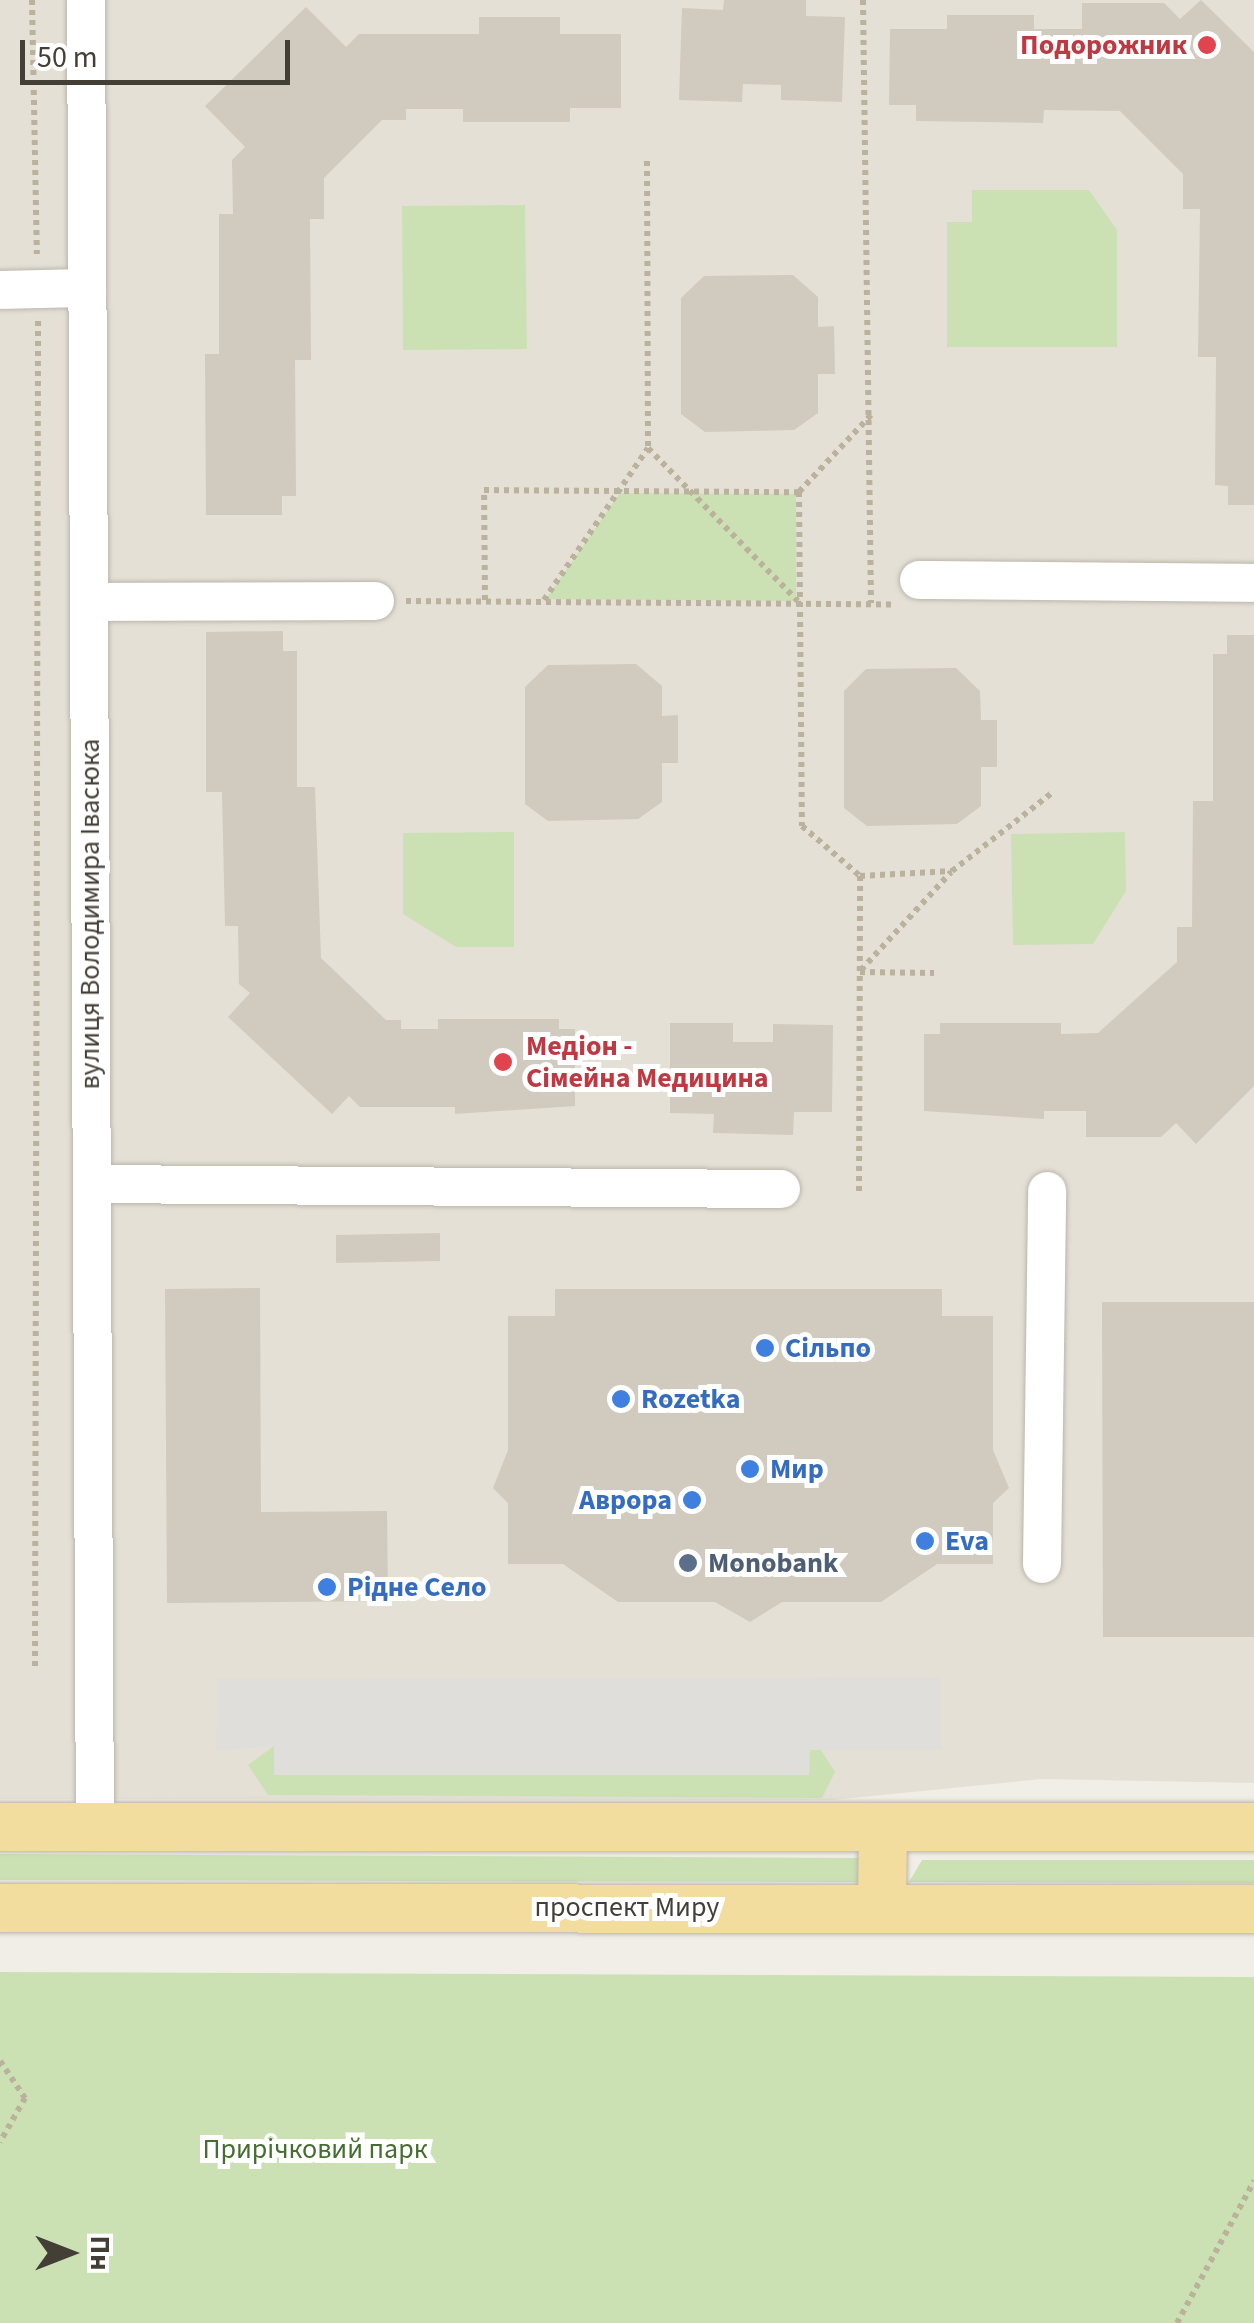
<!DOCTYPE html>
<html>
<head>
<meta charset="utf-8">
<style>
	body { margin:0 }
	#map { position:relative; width:1254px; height:2323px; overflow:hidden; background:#f1eee7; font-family:"Source Sans 3",sans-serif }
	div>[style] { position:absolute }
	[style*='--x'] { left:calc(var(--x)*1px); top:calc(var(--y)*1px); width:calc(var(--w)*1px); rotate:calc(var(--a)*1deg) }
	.residential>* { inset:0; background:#e4e0d6 }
	.green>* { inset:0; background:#cbe1b4 }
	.parking>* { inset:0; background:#e0dedb }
	.building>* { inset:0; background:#d1cabe }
	.path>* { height:6px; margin-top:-3px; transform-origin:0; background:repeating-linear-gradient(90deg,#bbb29e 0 5px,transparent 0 10px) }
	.roads { filter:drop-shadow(0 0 2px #bbb6ab) drop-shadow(0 0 2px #bbb6ab) }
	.minor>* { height:38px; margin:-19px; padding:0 19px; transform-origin:19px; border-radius:19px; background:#fff }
	.major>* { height:48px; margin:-24px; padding:0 24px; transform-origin:24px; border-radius:24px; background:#f2dd9f }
	.dots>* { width:28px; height:28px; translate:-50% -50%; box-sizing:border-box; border:5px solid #fff; border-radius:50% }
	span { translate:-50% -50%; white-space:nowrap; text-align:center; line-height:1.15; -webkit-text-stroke:10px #fff; paint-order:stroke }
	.health-label { font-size:28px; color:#be3a42; font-weight:700 }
	.right { translate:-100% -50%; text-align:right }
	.left { translate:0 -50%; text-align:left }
	.street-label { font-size:28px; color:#433f37 }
	.shop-label { font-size:28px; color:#366cbe; font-weight:700 }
	.service-label { font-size:28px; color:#4e5e75; font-weight:700 }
	.park-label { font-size:28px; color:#466e31 }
	.north { position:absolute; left:20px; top:2203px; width:100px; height:100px; -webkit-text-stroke:8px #fff; paint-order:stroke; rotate:90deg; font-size:28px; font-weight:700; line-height:40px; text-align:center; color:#433f37 }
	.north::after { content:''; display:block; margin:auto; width:35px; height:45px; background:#433f37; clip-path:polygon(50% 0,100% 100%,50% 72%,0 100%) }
	.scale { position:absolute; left:20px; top:40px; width:270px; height:45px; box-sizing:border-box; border:5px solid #433f37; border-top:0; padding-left:12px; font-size:30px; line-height:35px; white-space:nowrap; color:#433f37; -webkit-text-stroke:8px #fff; paint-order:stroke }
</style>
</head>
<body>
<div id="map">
	<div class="residential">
		<i style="clip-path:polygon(0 0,1254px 0,1254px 1783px,1042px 1779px,832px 1800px,0 1799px)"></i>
	</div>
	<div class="green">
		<i style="clip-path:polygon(972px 190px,1089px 190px,1117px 230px,1117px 347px,947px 347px,947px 222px,972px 222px)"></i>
		<i style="clip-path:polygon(525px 205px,527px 349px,403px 350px,402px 206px)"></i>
		<i style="clip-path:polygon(620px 493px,796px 494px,796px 601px,546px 599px)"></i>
		<i style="clip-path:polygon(514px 832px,514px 947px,456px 947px,403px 914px,403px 833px)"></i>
		<i style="clip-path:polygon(1125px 832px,1126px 891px,1093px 944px,1013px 945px,1011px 834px)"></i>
		<i style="clip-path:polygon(274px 1746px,275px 1775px,808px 1775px,809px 1750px,821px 1750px,835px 1772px,822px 1798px,268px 1795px,248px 1765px)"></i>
		<i style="clip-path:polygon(0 1854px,863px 1858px,864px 1882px,0 1880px)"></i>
		<i style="clip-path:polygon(922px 1860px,1254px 1860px,1254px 1883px,909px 1882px)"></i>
		<i style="clip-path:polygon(0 1972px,1254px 1977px,1254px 2323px,0 2323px)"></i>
	</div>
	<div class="parking">
		<i style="clip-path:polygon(941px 1677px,941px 1750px,810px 1750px,809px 1775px,274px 1775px,274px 1746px,216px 1751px,218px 1679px)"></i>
	</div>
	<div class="building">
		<i style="clip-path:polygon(724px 0,806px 0,806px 16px,845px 17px,842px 102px,781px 100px,781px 85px,743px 84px,742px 102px,679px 100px,682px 8px,723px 10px)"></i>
		<i style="clip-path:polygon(1201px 0,1254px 52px,1254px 505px,1228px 505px,1228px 486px,1215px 485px,1216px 357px,1198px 357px,1200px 209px,1183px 209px,1183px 174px,1120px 111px,1044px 110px,1043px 123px,916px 121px,916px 105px,889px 105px,890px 29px,947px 29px,947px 15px,1034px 15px,1034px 29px,1082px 29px,1082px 3px,1164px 3px,1180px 19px)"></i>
		<i style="clip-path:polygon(306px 7px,346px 47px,359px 34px,479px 34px,479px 17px,560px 17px,560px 34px,621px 34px,621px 108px,570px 108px,570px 122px,463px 122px,463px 109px,406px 109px,406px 120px,382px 120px,324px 178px,324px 219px,310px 219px,311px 360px,295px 360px,296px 496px,282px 496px,282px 515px,206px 515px,205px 354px,219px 354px,219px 214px,233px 214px,232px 160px,245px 147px,205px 106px)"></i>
		<i style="clip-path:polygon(793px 275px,818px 297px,818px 327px,834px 326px,835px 374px,818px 374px,818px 413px,794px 430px,705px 432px,681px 414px,681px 298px,704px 276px)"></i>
		<i style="clip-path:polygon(283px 631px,283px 651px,297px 651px,297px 787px,315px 787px,321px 958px,386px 1020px,401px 1020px,401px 1029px,438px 1029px,438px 1019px,559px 1019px,559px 1029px,575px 1029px,575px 1106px,455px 1114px,455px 1107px,360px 1107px,349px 1096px,332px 1114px,228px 1017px,250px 993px,239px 984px,238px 926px,225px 926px,222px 792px,206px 792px,206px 632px)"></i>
		<i style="clip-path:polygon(1227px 635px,1254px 635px,1254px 1086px,1196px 1144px,1176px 1123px,1161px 1137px,1086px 1137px,1086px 1111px,1044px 1111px,1044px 1119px,924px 1111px,924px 1034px,940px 1034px,940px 1023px,1061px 1023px,1061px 1034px,1098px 1033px,1177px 962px,1177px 927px,1192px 927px,1193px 801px,1213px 801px,1213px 654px,1227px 654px)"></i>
		<i style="clip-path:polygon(636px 664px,662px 686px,662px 716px,678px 715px,678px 763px,662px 763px,662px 802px,638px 819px,548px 821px,525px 804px,525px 687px,548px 665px)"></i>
		<i style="clip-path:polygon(956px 668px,980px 691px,981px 720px,997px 720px,997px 767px,981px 767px,981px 806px,957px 824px,867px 826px,844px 808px,844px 691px,866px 669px)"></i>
		<i style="clip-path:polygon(670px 1023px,733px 1023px,733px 1042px,773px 1042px,773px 1024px,833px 1025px,832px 1112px,794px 1112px,793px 1135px,713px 1133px,714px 1114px,670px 1113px)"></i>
		<i style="clip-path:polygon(440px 1233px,440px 1261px,336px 1263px,336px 1235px)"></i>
		<i style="clip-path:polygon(260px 1288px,261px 1512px,387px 1511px,388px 1601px,167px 1603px,165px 1289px)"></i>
		<i style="clip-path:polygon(555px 1289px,942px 1289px,942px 1316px,993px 1316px,993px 1450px,1009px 1488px,993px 1503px,993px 1564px,937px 1564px,881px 1602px,782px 1602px,750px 1622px,715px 1602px,618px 1602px,563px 1564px,508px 1564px,508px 1503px,493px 1488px,508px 1450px,508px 1316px,555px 1316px)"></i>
		<i style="clip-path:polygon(1102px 1302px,1254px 1302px,1254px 1637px,1103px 1637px)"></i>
	</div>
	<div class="path">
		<i style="--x:32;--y:0;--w:254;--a:88.9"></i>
		<i style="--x:863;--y:0;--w:603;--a:89.24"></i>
		<i style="--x:647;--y:161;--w:287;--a:89.8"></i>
		<i style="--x:648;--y:448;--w:214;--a:45.6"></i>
		<i style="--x:871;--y:415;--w:105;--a:133.1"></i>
		<i style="--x:799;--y:492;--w:334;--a:89.5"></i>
		<i style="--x:802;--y:826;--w:77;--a:40.8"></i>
		<i style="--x:860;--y:876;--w:92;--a:-3.1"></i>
		<i style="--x:952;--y:871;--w:128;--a:-38"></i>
		<i style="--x:485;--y:600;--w:110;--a:-90.5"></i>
		<i style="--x:484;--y:490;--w:315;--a:0.4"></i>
		<i style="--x:544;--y:600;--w:184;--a:-55.6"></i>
		<i style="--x:406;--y:601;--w:488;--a:0.4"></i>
		<i style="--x:861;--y:970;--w:133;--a:-47.4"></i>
		<i style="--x:860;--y:972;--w:74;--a:0.8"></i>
		<i style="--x:859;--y:1191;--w:315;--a:-89.8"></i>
		<i style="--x:35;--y:1666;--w:1345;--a:-89.87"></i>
		<i style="--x:0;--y:2061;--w:45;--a:56"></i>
		<i style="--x:25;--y:2098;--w:51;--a:119.6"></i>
		<i style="--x:1177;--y:2323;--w:162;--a:-61.5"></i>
	</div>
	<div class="roads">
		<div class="minor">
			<i style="--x:86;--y:0;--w:1827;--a:89.72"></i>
			<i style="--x:0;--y:290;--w:87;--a:-1.3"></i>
			<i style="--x:919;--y:580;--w:335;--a:0.5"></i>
			<i style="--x:89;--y:602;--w:286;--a:-0.2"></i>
			<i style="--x:92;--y:1184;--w:689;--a:0.42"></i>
			<i style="--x:1042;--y:1564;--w:373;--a:-89.2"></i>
		</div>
		<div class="major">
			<i style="--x:0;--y:1827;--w:1254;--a:0"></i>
			<i style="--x:882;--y:1907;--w:80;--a:-89.3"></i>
			<i style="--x:0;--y:1908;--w:1254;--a:0.05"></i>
		</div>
	</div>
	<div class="dots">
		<i style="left:1207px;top:45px;background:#e0444e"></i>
		<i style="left:503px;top:1062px;background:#e0444e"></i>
		<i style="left:765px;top:1348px;background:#3f7fe0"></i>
		<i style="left:621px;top:1399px;background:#3f7fe0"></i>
		<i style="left:750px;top:1469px;background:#3f7fe0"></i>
		<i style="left:692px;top:1500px;background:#3f7fe0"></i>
		<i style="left:925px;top:1541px;background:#3f7fe0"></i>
		<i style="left:688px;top:1563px;background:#5c6f8a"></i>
		<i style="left:327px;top:1587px;background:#3f7fe0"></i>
	</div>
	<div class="health-label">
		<span class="right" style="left:1187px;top:45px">Подорожник</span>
		<span class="left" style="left:526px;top:1062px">Медіон -<br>Сімейна Медицина</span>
	</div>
	<div class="street-label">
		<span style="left:90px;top:914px;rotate:-90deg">вулиця Володимира Івасюка</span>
		<span style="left:627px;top:1907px">проспект Миру</span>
	</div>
	<div class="shop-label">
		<span class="left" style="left:785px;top:1348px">Сільпо</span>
		<span class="left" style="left:641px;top:1399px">Rozetka</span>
		<span class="left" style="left:770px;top:1469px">Мир</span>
		<span class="right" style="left:672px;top:1500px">Аврора</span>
		<span class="left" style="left:945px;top:1541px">Eva</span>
		<span class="left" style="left:347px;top:1587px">Рідне Село</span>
	</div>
	<div class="service-label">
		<span class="left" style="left:708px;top:1563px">Monobank</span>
	</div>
	<div class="park-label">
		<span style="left:315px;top:2149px">Прирічковий парк</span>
	</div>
	<div class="north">Пн</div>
	<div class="scale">50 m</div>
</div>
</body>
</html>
